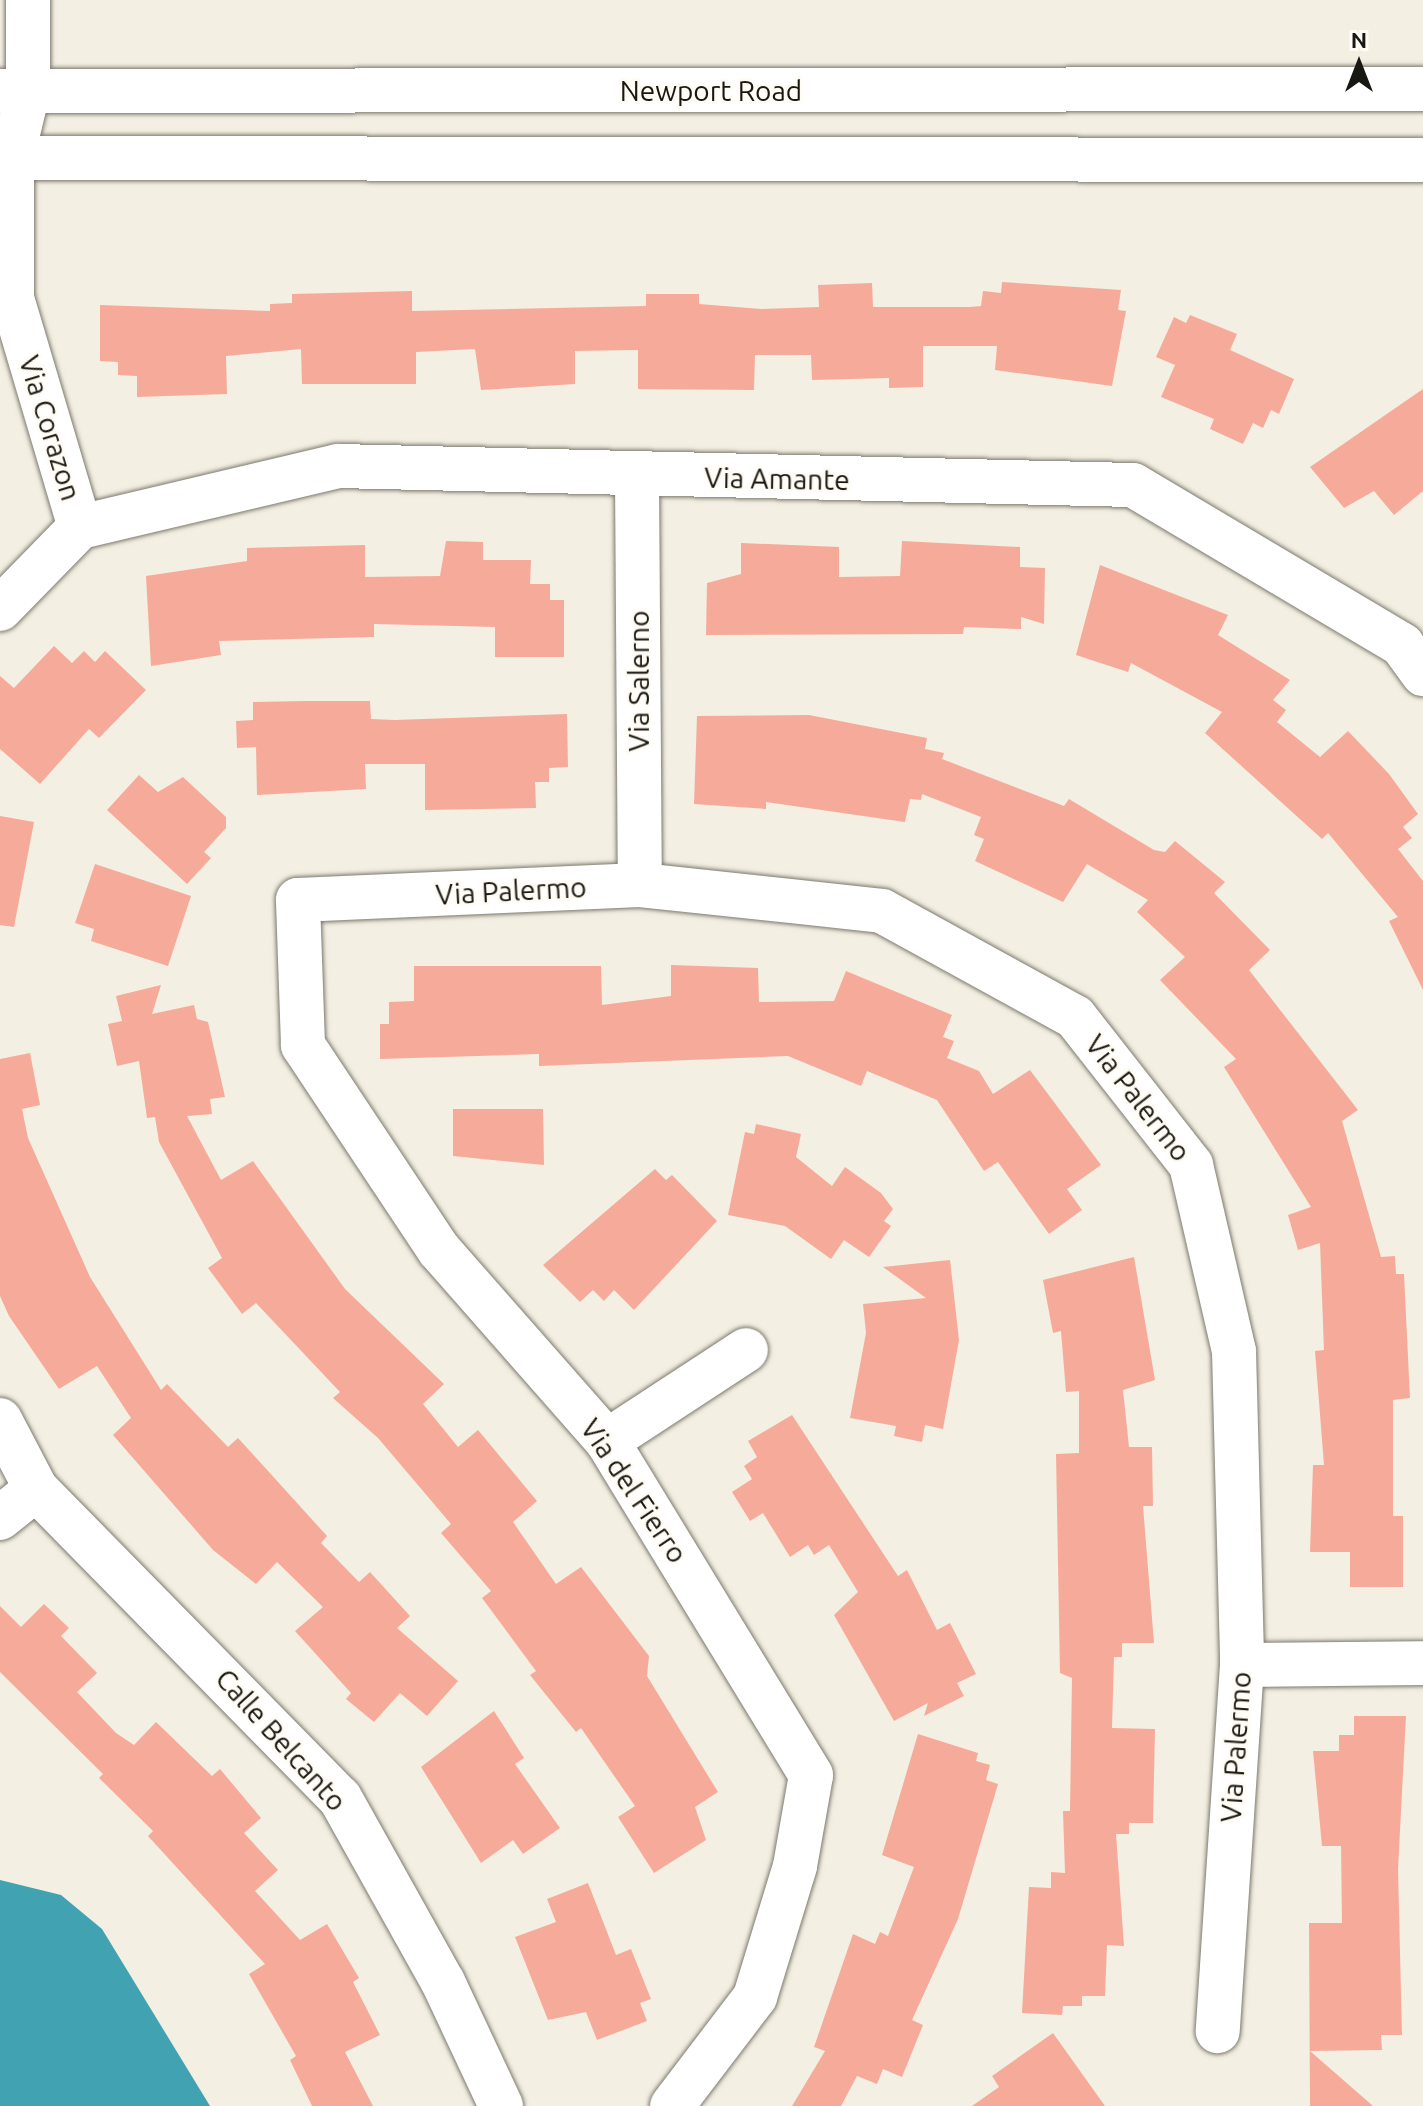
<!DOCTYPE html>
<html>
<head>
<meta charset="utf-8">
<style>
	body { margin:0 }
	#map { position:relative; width:1423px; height:2106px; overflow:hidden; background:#f3efe2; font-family:Ubuntu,sans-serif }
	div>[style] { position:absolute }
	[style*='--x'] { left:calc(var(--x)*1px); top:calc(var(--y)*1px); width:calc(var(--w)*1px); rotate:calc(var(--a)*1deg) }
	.water>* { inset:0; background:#41a2b2 }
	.building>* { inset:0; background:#f6ab9a }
	.roads { filter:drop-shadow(0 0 2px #7c796e) drop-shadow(0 0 2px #7c796e) }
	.minor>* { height:44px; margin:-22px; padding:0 22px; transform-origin:22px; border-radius:22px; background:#fff }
	.major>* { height:44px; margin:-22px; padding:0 22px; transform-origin:22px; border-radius:22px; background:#fff }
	span { translate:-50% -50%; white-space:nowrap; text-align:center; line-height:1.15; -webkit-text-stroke:6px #fefcf4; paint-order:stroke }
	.street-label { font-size:28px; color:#181712 }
	.north { position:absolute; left:1319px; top:24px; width:80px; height:80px; -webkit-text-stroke:6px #fefcf4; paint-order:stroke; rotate:0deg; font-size:22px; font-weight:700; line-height:32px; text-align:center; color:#181712 }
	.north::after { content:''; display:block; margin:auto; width:28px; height:36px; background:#181712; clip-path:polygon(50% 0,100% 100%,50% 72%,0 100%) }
</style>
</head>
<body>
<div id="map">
	<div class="water">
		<i style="clip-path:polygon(0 1880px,61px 1895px,102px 1929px,210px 2106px,0 2106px)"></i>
	</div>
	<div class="building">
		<i style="clip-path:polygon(1002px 282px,1121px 290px,1118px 310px,1126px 311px,1112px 386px,995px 370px,997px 346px,923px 346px,923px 387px,889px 388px,889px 378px,812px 380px,811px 355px,755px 355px,754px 390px,638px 389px,638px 350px,575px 351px,575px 384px,481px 390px,475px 349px,416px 352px,416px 384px,302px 384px,301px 349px,226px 356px,227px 394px,137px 397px,137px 376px,118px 375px,118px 362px,100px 361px,100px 305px,270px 311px,270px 304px,292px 303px,292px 294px,412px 291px,412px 311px,646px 306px,646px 294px,699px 294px,699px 304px,761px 309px,819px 307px,818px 285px,872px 283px,873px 307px,970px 307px,981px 306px,983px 291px,1001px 293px)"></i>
		<i style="clip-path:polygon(1190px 315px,1237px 334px,1230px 350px,1294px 379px,1279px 414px,1271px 410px,1263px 428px,1253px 423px,1243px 444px,1210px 429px,1214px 419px,1161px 397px,1175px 365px,1156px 357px,1174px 317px,1186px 323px)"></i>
		<i style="clip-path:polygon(1423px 389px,1423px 491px,1394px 515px,1374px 491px,1344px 508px,1310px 467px)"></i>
		<i style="clip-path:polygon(446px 541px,483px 542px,483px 560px,531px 560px,530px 584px,550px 584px,550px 600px,564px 600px,564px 657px,495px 657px,495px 627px,374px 624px,374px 637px,219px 641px,221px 655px,151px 666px,146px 576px,247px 561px,247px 548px,365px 545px,365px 577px,440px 576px)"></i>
		<i style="clip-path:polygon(902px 541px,1020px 547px,1020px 567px,1045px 568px,1044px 624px,1021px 617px,1021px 629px,964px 627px,963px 634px,706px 635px,707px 583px,741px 574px,741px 543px,839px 547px,839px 577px,900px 576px)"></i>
		<i style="clip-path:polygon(1100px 565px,1228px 615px,1218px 635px,1290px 680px,1273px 700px,1286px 710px,1277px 722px,1320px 757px,1348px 731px,1389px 774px,1418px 814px,1403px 827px,1412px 838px,1398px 849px,1423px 881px,1423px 990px,1389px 921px,1398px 917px,1328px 833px,1322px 839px,1205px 733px,1222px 712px,1131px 663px,1128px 672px,1076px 655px)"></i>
		<i style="clip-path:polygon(54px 646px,72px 663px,84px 651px,95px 662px,105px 651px,146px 690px,99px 738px,89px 729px,40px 784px,0 749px,0 676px,14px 688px)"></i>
		<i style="clip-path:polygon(306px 701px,370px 701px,371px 719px,395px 720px,567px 714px,568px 767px,549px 768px,549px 782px,535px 782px,536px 808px,425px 810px,425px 764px,365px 764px,366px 789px,257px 795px,256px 747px,237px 748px,236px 721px,253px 720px,253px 702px)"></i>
		<i style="clip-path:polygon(809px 715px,927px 738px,925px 749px,944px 753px,942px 759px,1064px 806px,1069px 799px,1154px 850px,1165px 852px,1175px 841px,1225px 882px,1214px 893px,1270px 950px,1249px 970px,1358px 1110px,1342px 1121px,1381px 1257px,1395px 1256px,1396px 1274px,1404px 1274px,1410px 1398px,1393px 1400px,1393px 1516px,1403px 1516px,1403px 1587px,1350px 1587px,1350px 1552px,1310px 1552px,1313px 1465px,1324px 1465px,1315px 1351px,1324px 1350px,1320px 1243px,1298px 1250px,1288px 1215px,1311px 1207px,1224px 1067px,1236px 1059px,1160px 980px,1185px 957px,1137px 912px,1148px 900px,1087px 864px,1063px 902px,975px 861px,984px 839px,974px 835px,981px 817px,922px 794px,921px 800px,910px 799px,905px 822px,766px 802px,766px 809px,694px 804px,697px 716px)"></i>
		<i style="clip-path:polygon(139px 775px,158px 792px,183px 777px,226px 817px,226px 828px,204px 852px,211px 858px,187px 884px,107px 810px)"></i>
		<i style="clip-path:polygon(0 816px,34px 822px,14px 927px,0 925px)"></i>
		<i style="clip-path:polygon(95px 864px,191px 896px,168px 966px,91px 941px,94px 929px,75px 923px)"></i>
		<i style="clip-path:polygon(671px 965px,758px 968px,759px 1002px,834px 1001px,846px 971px,952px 1015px,943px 1037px,954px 1041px,947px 1058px,979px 1071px,993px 1094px,1030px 1070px,1101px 1165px,1067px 1189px,1082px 1210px,1049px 1234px,998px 1162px,984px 1171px,937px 1100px,867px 1071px,861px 1086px,788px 1056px,539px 1066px,539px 1054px,380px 1059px,380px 1024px,389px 1024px,389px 1002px,414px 1001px,414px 966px,601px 966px,602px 1005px,671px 996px)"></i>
		<i style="clip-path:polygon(161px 985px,152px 1014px,194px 1005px,197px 1019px,208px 1022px,225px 1097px,210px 1099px,212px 1114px,187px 1116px,221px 1180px,253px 1161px,345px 1289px,444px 1384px,423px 1404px,458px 1447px,478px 1430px,537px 1501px,513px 1522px,556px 1584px,581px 1567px,649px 1656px,647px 1676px,718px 1792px,695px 1807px,706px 1840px,654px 1873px,618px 1817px,635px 1806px,581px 1728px,576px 1732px,530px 1675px,536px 1671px,482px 1598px,491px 1591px,441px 1533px,451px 1524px,378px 1438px,333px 1398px,340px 1392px,256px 1303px,242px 1314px,208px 1268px,222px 1258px,159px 1142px,155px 1117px,147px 1118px,139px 1061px,117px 1066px,108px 1024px,122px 1021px,116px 996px)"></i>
		<i style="clip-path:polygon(30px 1053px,40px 1105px,22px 1109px,28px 1138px,90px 1277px,161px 1390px,167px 1384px,228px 1447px,238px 1438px,327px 1536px,321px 1543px,359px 1582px,370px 1572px,410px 1616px,397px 1628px,458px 1681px,427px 1716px,400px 1693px,374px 1722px,346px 1699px,351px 1693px,295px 1631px,323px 1607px,277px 1562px,256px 1584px,213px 1550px,113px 1435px,131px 1418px,97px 1366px,59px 1389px,9px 1316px,0 1296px,0 1059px)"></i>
		<i style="clip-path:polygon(453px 1109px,543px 1109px,544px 1165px,453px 1156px)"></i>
		<i style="clip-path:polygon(756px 1124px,801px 1134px,796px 1157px,832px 1186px,845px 1167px,881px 1193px,893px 1209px,884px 1221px,891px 1226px,869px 1257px,844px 1240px,831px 1259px,785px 1226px,728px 1215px,745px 1132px,754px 1134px)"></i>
		<i style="clip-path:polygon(655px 1169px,666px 1180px,672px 1175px,717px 1221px,634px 1310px,614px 1290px,604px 1301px,593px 1290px,580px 1302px,543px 1265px)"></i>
		<i style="clip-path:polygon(1134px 1257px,1155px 1380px,1123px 1390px,1129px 1447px,1152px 1447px,1153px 1506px,1143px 1506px,1154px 1643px,1122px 1643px,1122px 1657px,1114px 1657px,1112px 1728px,1155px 1729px,1153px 1823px,1129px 1823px,1129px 1834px,1116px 1834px,1124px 1946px,1107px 1945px,1105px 1996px,1082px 1996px,1082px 2006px,1063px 2006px,1062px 2015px,1022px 2013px,1029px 1887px,1051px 1888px,1051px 1872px,1065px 1873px,1063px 1811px,1070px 1811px,1072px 1678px,1060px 1673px,1056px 1454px,1079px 1453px,1079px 1391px,1066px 1392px,1061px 1331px,1053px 1333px,1043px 1280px)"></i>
		<i style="clip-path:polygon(950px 1260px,959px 1340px,943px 1429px,925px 1425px,922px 1442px,894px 1436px,896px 1426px,850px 1418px,866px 1333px,863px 1304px,926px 1298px,883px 1267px)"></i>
		<i style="clip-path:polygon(792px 1415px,898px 1576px,907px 1570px,937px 1630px,950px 1623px,976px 1674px,957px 1683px,964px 1696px,924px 1716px,928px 1703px,894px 1721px,834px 1615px,858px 1592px,829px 1545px,814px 1555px,808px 1545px,790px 1557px,763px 1513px,750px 1521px,732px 1492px,752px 1479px,744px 1466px,757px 1457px,748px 1441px)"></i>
		<i style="clip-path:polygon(44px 1604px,69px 1628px,61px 1636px,97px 1673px,77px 1692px,116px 1733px,134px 1745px,156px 1722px,212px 1776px,220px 1769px,261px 1818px,244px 1833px,278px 1870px,255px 1891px,300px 1940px,327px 1924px,359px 1978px,353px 1982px,380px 2035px,345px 2052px,373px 2106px,312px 2106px,290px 2060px,296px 2056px,249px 1974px,265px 1964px,148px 1836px,153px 1831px,99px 1778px,103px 1774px,0 1672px,0 1606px,21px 1627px)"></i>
		<i style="clip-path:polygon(494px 1711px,524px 1758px,515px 1764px,560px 1828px,523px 1854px,513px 1840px,481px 1863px,421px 1767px)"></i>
		<i style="clip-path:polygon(1354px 1716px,1406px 1716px,1398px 1869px,1402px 2035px,1381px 2035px,1382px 2050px,1310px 2051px,1373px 2106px,1310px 2106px,1309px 1923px,1342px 1923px,1341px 1846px,1322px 1846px,1313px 1751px,1339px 1751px,1339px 1735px,1354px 1735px)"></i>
		<i style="clip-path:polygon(918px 1734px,978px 1753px,976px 1761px,990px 1765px,986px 1780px,998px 1784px,958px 1919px,912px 2020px,923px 2025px,902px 2077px,883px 2069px,877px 2084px,857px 2076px,841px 2106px,792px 2106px,825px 2051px,814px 2047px,853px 1934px,875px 1944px,880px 1932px,888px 1936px,914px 1867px,882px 1855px)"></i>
		<i style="clip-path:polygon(588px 1883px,616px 1955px,631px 1949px,651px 1999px,640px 2003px,647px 2021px,597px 2040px,586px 2012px,548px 2020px,515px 1937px,556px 1922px,547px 1899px)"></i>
		<i style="clip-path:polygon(1053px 2033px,1105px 2106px,972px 2106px,999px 2087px,992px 2076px)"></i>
	</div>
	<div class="roads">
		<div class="minor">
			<i style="--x:28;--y:0;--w:92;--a:90"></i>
			<i style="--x:28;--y:92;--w:68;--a:103.6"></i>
			<i style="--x:12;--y:158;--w:140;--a:90"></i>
			<i style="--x:12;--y:298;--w:239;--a:73.5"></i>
			<i style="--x:637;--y:476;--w:409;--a:89.6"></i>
			<i style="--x:80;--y:527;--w:265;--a:-13.3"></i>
			<i style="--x:338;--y:466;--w:795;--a:1.37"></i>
			<i style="--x:1133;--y:485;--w:313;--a:30.7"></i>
			<i style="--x:1402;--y:645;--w:36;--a:54"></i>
			<i style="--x:0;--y:609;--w:115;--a:-45.7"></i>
			<i style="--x:0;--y:1420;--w:78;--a:62.4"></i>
			<i style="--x:36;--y:1489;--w:433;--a:45.5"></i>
			<i style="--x:340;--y:1798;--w:211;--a:60.8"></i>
			<i style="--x:443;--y:1982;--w:137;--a:64.9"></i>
			<i style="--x:607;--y:1441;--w:166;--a:-33.2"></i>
			<i style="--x:0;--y:1518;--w:46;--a:-38.9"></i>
			<i style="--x:1242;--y:1665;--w:181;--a:-0.6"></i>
			<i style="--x:672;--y:2106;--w:137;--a:-52.7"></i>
			<i style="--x:755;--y:1997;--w:137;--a:-73"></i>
			<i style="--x:795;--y:1866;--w:92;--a:-80"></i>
			<i style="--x:811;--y:1775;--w:391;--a:-121.4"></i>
			<i style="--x:607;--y:1441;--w:254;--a:-131.3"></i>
			<i style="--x:439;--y:1250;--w:246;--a:-123.6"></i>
			<i style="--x:303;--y:1045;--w:145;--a:-92"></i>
			<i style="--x:298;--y:900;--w:342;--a:-2.5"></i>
			<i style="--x:640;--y:885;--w:243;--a:6.1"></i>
			<i style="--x:882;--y:911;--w:220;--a:28.8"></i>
			<i style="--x:1075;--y:1017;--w:188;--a:51.9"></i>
			<i style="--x:1191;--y:1165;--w:191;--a:77"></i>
			<i style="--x:1234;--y:1351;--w:314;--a:88.5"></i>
			<i style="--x:1242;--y:1665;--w:367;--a:93.8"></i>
		</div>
		<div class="major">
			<i style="--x:0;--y:91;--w:1423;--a:-0.08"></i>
			<i style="--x:0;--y:158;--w:1423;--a:0.08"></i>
		</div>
	</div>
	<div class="street-label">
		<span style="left:711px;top:91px">Newport Road</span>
		<span style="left:50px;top:428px;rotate:73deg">Via Corazon</span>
		<span style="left:777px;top:479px;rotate:1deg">Via Amante</span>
		<span style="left:639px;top:681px;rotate:-90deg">Via Salerno</span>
		<span style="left:511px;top:891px;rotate:-3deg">Via Palermo</span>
		<span style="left:1138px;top:1098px;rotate:52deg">Via Palermo</span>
		<span style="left:634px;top:1491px;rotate:56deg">Via del Fierro</span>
		<span style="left:281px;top:1740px;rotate:48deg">Calle Belcanto</span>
		<span style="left:1236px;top:1747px;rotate:-86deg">Via Palermo</span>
	</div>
	<div class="north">N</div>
</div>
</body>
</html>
